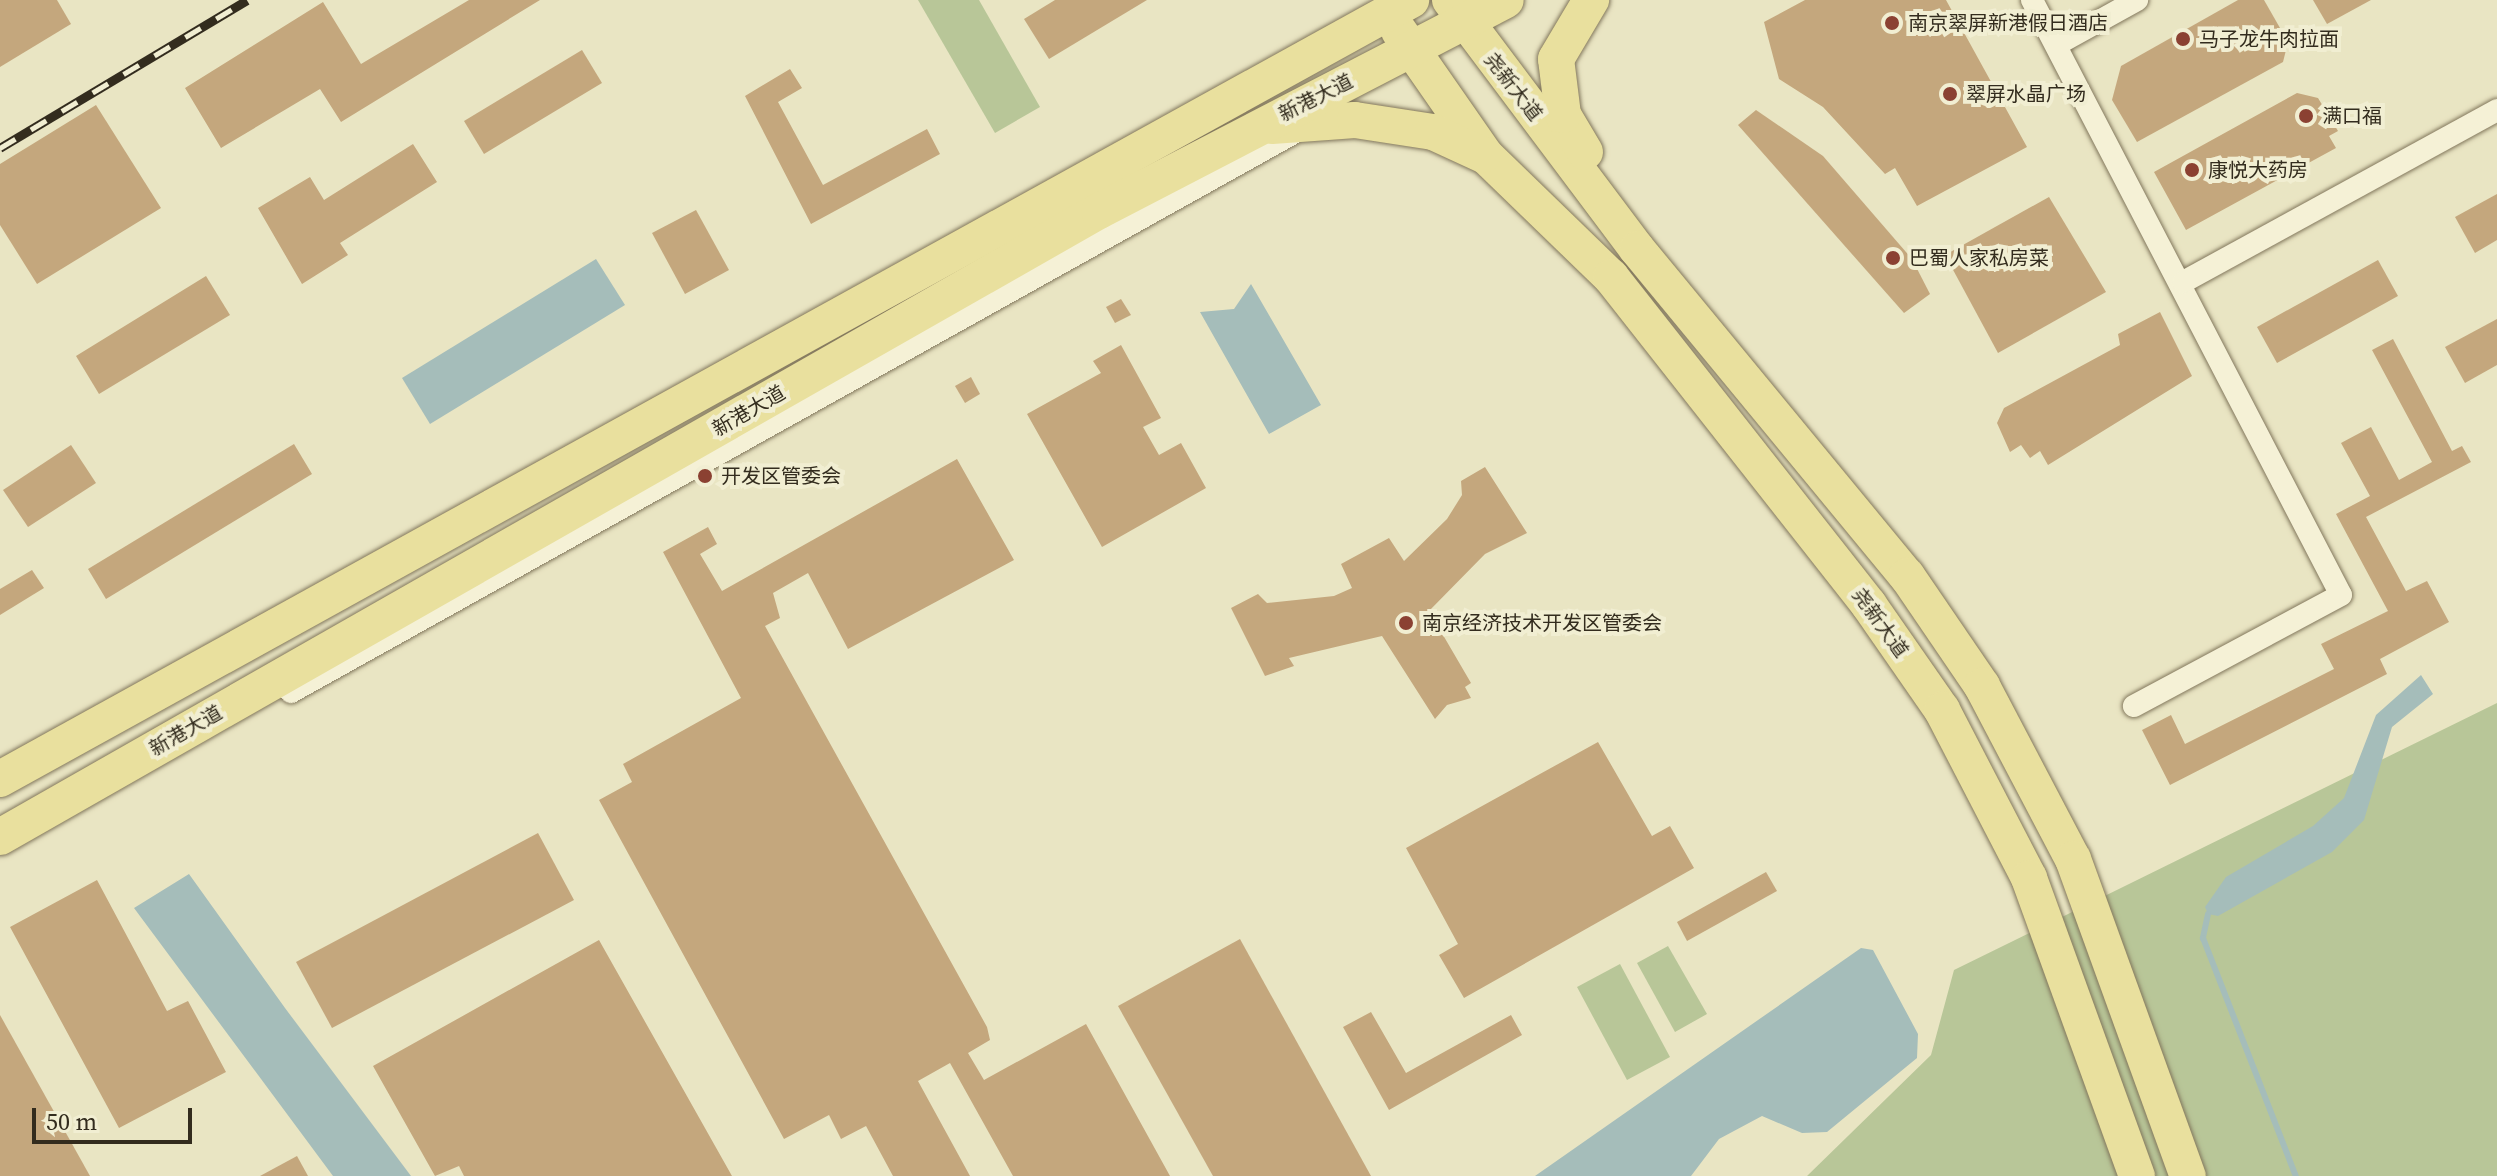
<!DOCTYPE html>
<html>
<head>
<meta charset="utf-8">
<style>
	body { margin:0 }
	#map { position:relative; width:2497px; height:1176px; overflow:hidden; background:#e9e5c3; font-family:"Source Serif 4","Noto Sans SC",serif }
	div>[style] { position:absolute }
	[style*='--x'] { left:calc(var(--x)*1px); top:calc(var(--y)*1px); width:calc(var(--w)*1px); rotate:calc(var(--a)*1deg) }
	.green>* { inset:0; background:#b8c698 }
	.water>* { inset:0; background:#a5bdba }
	.stream>* { height:6px; margin:-3px; padding:0 3px; transform-origin:3px; border-radius:3px; background:#a5bdba }
	.building>* { inset:0; background:#c4a77d }
	.roads { filter:drop-shadow(0 0 2px #82775c) drop-shadow(0 0 2px #82775c) }
	.minor>* { height:22px; margin:-11px; padding:0 11px; transform-origin:11px; border-radius:11px; background:#f5f1d6 }
	.primary>* { height:36px; margin:-18px; padding:0 18px; transform-origin:18px; border-radius:18px; background:#e9e09e }
	.rail>* { height:9px; margin-top:-4.5px; transform-origin:0; background:repeating-linear-gradient(90deg,#f1eed2 0 18px,#332c1e 0 36px); box-sizing:border-box; border-block:2px solid #332c1e }
	.dots>* { width:22px; height:22px; translate:-50% -50%; box-sizing:border-box; border:4px solid #f1eed2; border-radius:50% }
	span { translate:-50% -50%; white-space:nowrap; text-align:center; line-height:1.15; -webkit-text-stroke:8px #f1eed2; paint-order:stroke }
	.poi-label { font-size:20px; color:#332c1e }
	.left { translate:0 -50%; text-align:left }
	.street-label { font-size:20px; color:#332c1e }
	.scale { position:absolute; left:32px; top:1108px; width:160px; height:36px; box-sizing:border-box; border:4px solid #332c1e; border-top:0; padding-left:10px; font-size:24px; line-height:28px; white-space:nowrap; color:#332c1e; -webkit-text-stroke:6px #f1eed2; paint-order:stroke }
</style>
</head>
<body>
<div id="map">
	<div class="green">
		<i style="clip-path:polygon(918px 0,979px 0,1040px 107px,995px 133px)"></i>
		<i style="clip-path:polygon(2497px 703px,2497px 1176px,1807px 1176px,1931px 1055px,1954px 970px)"></i>
		<i style="clip-path:polygon(1668px 946px,1707px 1014px,1675px 1032px,1637px 963px)"></i>
		<i style="clip-path:polygon(1620px 964px,1670px 1057px,1627px 1080px,1577px 987px)"></i>
	</div>
	<div class="water">
		<i style="clip-path:polygon(596px 259px,625px 305px,430px 424px,402px 378px)"></i>
		<i style="clip-path:polygon(1251px 284px,1321px 405px,1269px 434px,1200px 312px,1234px 309px)"></i>
		<i style="clip-path:polygon(2421px 675px,2433px 694px,2392px 727px,2364px 820px,2332px 852px,2218px 916px,2208px 914px,2205px 907px,2226px 877px,2313px 826px,2344px 798px,2376px 715px)"></i>
		<i style="clip-path:polygon(189px 874px,285px 1008px,411px 1176px,333px 1176px,134px 908px)"></i>
		<i style="clip-path:polygon(1861px 948px,1873px 950px,1918px 1034px,1917px 1058px,1827px 1132px,1802px 1133px,1762px 1116px,1719px 1139px,1691px 1176px,1535px 1176px)"></i>
	</div>
	<div class="stream">
		<i style="--x:2208;--y:914;--w:25;--a:102"></i>
		<i style="--x:2203;--y:938;--w:256;--a:68.7"></i>
	</div>
	<div class="building">
		<i style="clip-path:polygon(0 0,57px 0,71px 24px,0 67px)"></i>
		<i style="clip-path:polygon(469px 0,540px 0,341px 122px,320px 89px,221px 148px,185px 88px,323px 2px,361px 64px)"></i>
		<i style="clip-path:polygon(1055px 0,1147px 0,1049px 59px,1024px 19px)"></i>
		<i style="clip-path:polygon(1805px 0,1946px 0,2027px 147px,1917px 206px,1895px 168px,1885px 174px,1823px 107px,1779px 79px,1764px 22px)"></i>
		<i style="clip-path:polygon(2238px 0,2264px 0,2288px 42px,2283px 62px,2137px 142px,2112px 100px,2121px 66px)"></i>
		<i style="clip-path:polygon(2313px 0,2371px 0,2327px 24px)"></i>
		<i style="clip-path:polygon(582px 50px,602px 83px,484px 154px,464px 121px)"></i>
		<i style="clip-path:polygon(790px 69px,802px 88px,778px 102px,823px 185px,927px 129px,940px 154px,811px 224px,745px 96px)"></i>
		<i style="clip-path:polygon(2297px 93px,2318px 98px,2338px 131px,2329px 136px,2336px 148px,2186px 230px,2154px 172px)"></i>
		<i style="clip-path:polygon(96px 105px,161px 208px,37px 284px,0 225px,0 164px)"></i>
		<i style="clip-path:polygon(1756px 110px,1823px 156px,1912px 259px,1930px 294px,1904px 313px,1738px 125px)"></i>
		<i style="clip-path:polygon(413px 144px,437px 182px,340px 243px,348px 255px,302px 284px,258px 208px,310px 177px,324px 200px)"></i>
		<i style="clip-path:polygon(2497px 194px,2497px 240px,2475px 253px,2455px 217px)"></i>
		<i style="clip-path:polygon(2049px 197px,2106px 292px,1998px 353px,1945px 255px)"></i>
		<i style="clip-path:polygon(696px 210px,729px 270px,685px 294px,652px 233px)"></i>
		<i style="clip-path:polygon(2378px 260px,2398px 296px,2277px 363px,2257px 327px)"></i>
		<i style="clip-path:polygon(206px 276px,230px 315px,99px 394px,76px 356px)"></i>
		<i style="clip-path:polygon(1121px 299px,1131px 315px,1115px 323px,1106px 307px)"></i>
		<i style="clip-path:polygon(2160px 312px,2192px 376px,2048px 465px,2040px 451px,2030px 458px,2021px 445px,2010px 452px,1997px 423px,2004px 408px,2120px 345px,2118px 334px)"></i>
		<i style="clip-path:polygon(2497px 319px,2497px 365px,2465px 383px,2445px 347px)"></i>
		<i style="clip-path:polygon(2393px 339px,2452px 451px,2462px 446px,2471px 462px,2366px 517px,2406px 591px,2427px 581px,2449px 622px,2380px 659px,2387px 674px,2170px 785px,2142px 730px,2171px 715px,2185px 744px,2334px 669px,2321px 644px,2388px 611px,2336px 514px,2370px 496px,2341px 443px,2371px 427px,2399px 480px,2432px 462px,2372px 350px)"></i>
		<i style="clip-path:polygon(1121px 345px,1161px 418px,1143px 427px,1159px 455px,1181px 443px,1206px 488px,1102px 547px,1027px 414px,1101px 373px,1093px 361px)"></i>
		<i style="clip-path:polygon(971px 377px,980px 394px,965px 403px,955px 386px)"></i>
		<i style="clip-path:polygon(294px 444px,312px 474px,106px 599px,88px 569px)"></i>
		<i style="clip-path:polygon(71px 445px,96px 483px,28px 527px,3px 490px)"></i>
		<i style="clip-path:polygon(957px 459px,1014px 560px,848px 649px,808px 573px,773px 593px,780px 618px,765px 626px,987px 1027px,990px 1040px,968px 1053px,984px 1080px,1086px 1024px,1170px 1176px,1013px 1176px,950px 1063px,918px 1081px,970px 1176px,893px 1176px,866px 1126px,841px 1139px,829px 1115px,784px 1139px,599px 800px,632px 782px,623px 764px,741px 698px,663px 552px,708px 527px,717px 544px,700px 554px,722px 591px)"></i>
		<i style="clip-path:polygon(1485px 467px,1527px 533px,1485px 554px,1429px 611px,1471px 683px,1465px 687px,1471px 698px,1447px 705px,1435px 719px,1382px 636px,1289px 658px,1294px 666px,1265px 676px,1231px 608px,1258px 594px,1267px 603px,1334px 596px,1352px 588px,1341px 564px,1389px 538px,1404px 561px,1447px 519px,1462px 495px,1461px 481px)"></i>
		<i style="clip-path:polygon(32px 570px,44px 588px,0 615px,0 589px)"></i>
		<i style="clip-path:polygon(1598px 742px,1652px 836px,1670px 826px,1694px 868px,1464px 998px,1439px 955px,1458px 944px,1406px 848px)"></i>
		<i style="clip-path:polygon(538px 833px,574px 900px,332px 1028px,296px 962px)"></i>
		<i style="clip-path:polygon(1766px 872px,1777px 891px,1687px 941px,1677px 922px)"></i>
		<i style="clip-path:polygon(97px 880px,167px 1011px,188px 1001px,226px 1072px,119px 1128px,10px 927px)"></i>
		<i style="clip-path:polygon(1240px 939px,1371px 1176px,1213px 1176px,1118px 1006px)"></i>
		<i style="clip-path:polygon(599px 940px,732px 1176px,464px 1176px,459px 1166px,435px 1176px,373px 1066px)"></i>
		<i style="clip-path:polygon(1371px 1012px,1406px 1073px,1511px 1015px,1522px 1035px,1389px 1110px,1343px 1027px)"></i>
		<i style="clip-path:polygon(0 1015px,90px 1176px,0 1176px)"></i>
		<i style="clip-path:polygon(297px 1156px,308px 1176px,260px 1176px)"></i>
	</div>
	<div class="roads">
		<div class="minor">
			<i style="--x:2032;--y:0;--w:670;--a:62.56"></i>
			<i style="--x:2341;--y:595;--w:235;--a:151.8"></i>
			<i style="--x:2056;--y:45;--w:93;--a:-29.1"></i>
			<i style="--x:2183;--y:282;--w:358;--a:-28.7"></i>
			<i style="--x:291;--y:692;--w:1154;--a:-29.14"></i>
		</div>
		<div class="primary">
			<i style="--x:1450;--y:0;--w:311;--a:53.1"></i>
			<i style="--x:1637;--y:249;--w:424;--a:50.5"></i>
			<i style="--x:1907;--y:576;--w:133;--a:55.7"></i>
			<i style="--x:1982;--y:686;--w:195;--a:62.3"></i>
			<i style="--x:2073;--y:859;--w:337;--a:70.1"></i>
			<i style="--x:1399;--y:31;--w:152;--a:55.2"></i>
			<i style="--x:1486;--y:156;--w:174;--a:44.1"></i>
			<i style="--x:1611;--y:277;--w:417;--a:51.8"></i>
			<i style="--x:1869;--y:605;--w:128;--a:55.2"></i>
			<i style="--x:1942;--y:710;--w:189;--a:62.6"></i>
			<i style="--x:2029;--y:878;--w:317;--a:70.1"></i>
			<i style="--x:1272;--y:126;--w:83;--a:-4.1"></i>
			<i style="--x:1355;--y:120;--w:79;--a:8.7"></i>
			<i style="--x:1433;--y:132;--w:55;--a:24.7"></i>
			<i style="--x:1585;--y:152;--w:43;--a:-120.7"></i>
			<i style="--x:1563;--y:115;--w:56;--a:-97.1"></i>
			<i style="--x:1556;--y:59;--w:69;--a:-59.3"></i>
			<i style="--x:0;--y:779;--w:1612;--a:-28.9"></i>
			<i style="--x:0;--y:837;--w:1265;--a:-29.67"></i>
			<i style="--x:1099;--y:211;--w:458;--a:-27.4"></i>
		</div>
	</div>
	<div class="rail">
		<i style="--x:0;--y:148;--w:288;--a:-30.9"></i>
	</div>
	<div class="dots">
		<i style="left:1892px;top:23px;background:#8b4132"></i>
		<i style="left:2183px;top:39px;background:#8b4132"></i>
		<i style="left:1950px;top:94px;background:#8b4132"></i>
		<i style="left:2306px;top:116px;background:#8b4132"></i>
		<i style="left:2192px;top:170px;background:#8b4132"></i>
		<i style="left:1893px;top:258px;background:#8b4132"></i>
		<i style="left:705px;top:476px;background:#8b4132"></i>
		<i style="left:1406px;top:623px;background:#8b4132"></i>
	</div>
	<div class="poi-label">
		<span class="left" style="left:1908px;top:23px">南京翠屏新港假日酒店</span>
		<span class="left" style="left:2199px;top:39px">马子龙牛肉拉面</span>
		<span class="left" style="left:1966px;top:94px">翠屏水晶广场</span>
		<span class="left" style="left:2322px;top:116px">满口福</span>
		<span class="left" style="left:2208px;top:170px">康悦大药房</span>
		<span class="left" style="left:1909px;top:258px">巴蜀人家私房菜</span>
		<span class="left" style="left:721px;top:476px">开发区管委会</span>
		<span class="left" style="left:1422px;top:623px">南京经济技术开发区管委会</span>
	</div>
	<div class="street-label">
		<span style="left:1513px;top:87px;rotate:52deg">尧新大道</span>
		<span style="left:1316px;top:98px;rotate:-27deg">新港大道</span>
		<span style="left:749px;top:411px;rotate:-30deg">新港大道</span>
		<span style="left:1880px;top:623px;rotate:54deg">尧新大道</span>
		<span style="left:186px;top:731px;rotate:-30deg">新港大道</span>
	</div>
	<div class="scale">50 m</div>
</div>
</body>
</html>
